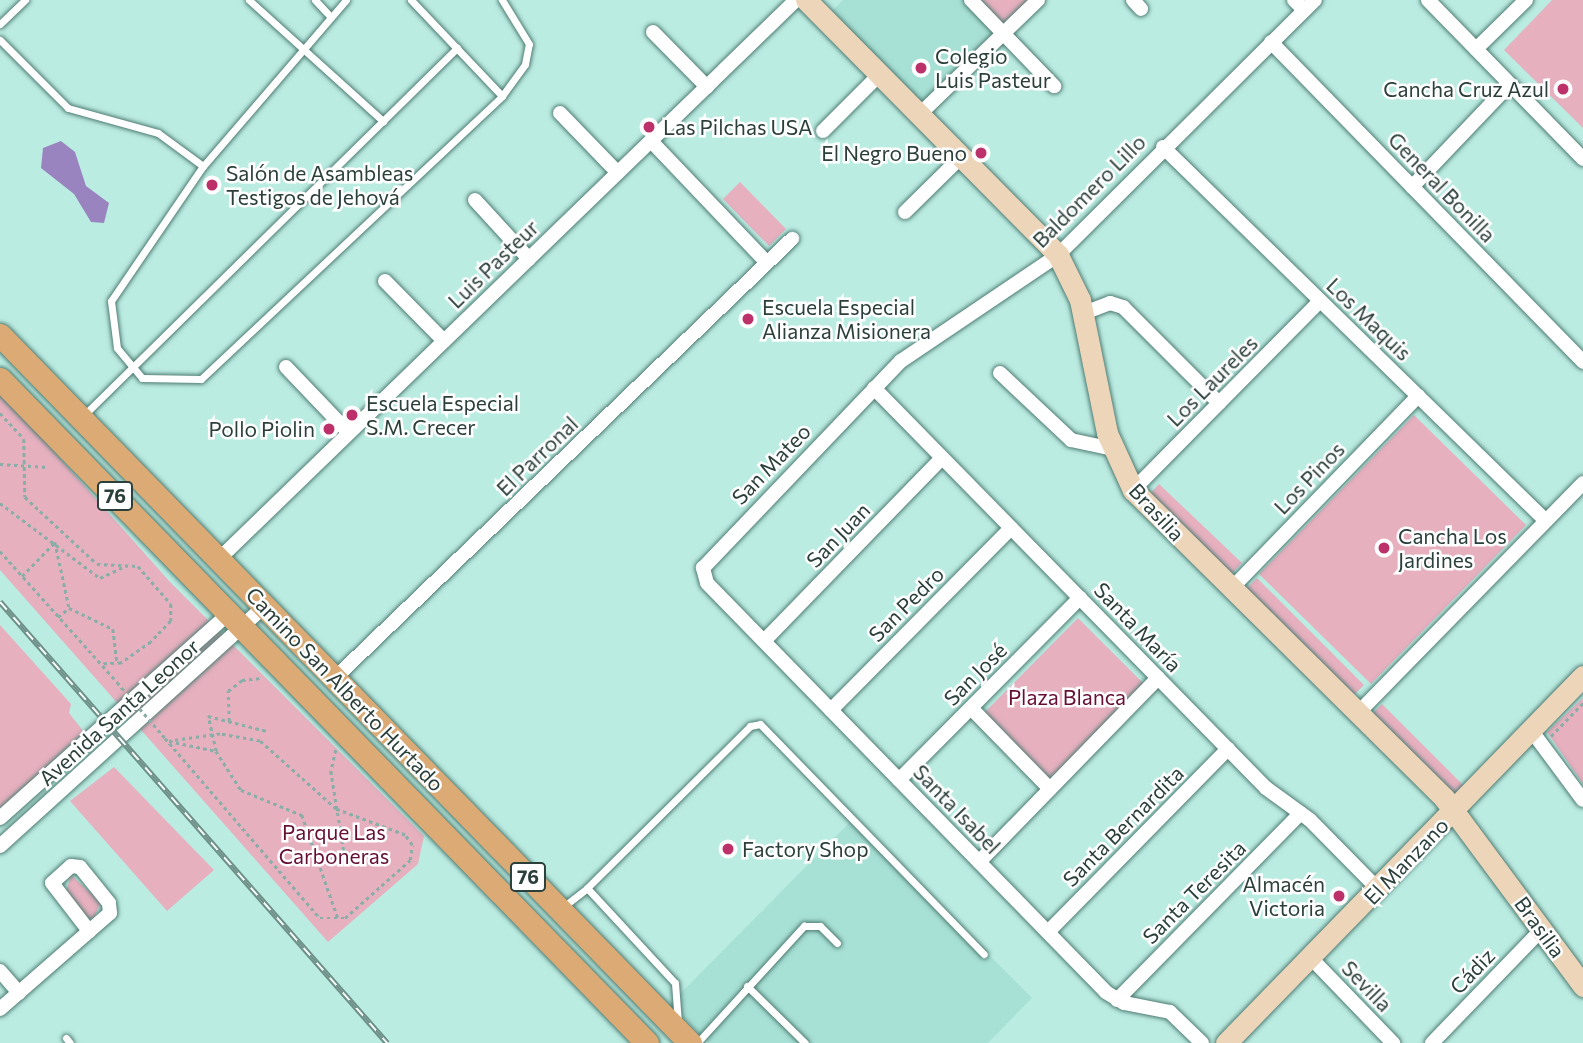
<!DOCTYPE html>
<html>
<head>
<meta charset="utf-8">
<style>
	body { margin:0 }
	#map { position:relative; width:1583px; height:1043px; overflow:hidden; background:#bbece2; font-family:Commissioner,sans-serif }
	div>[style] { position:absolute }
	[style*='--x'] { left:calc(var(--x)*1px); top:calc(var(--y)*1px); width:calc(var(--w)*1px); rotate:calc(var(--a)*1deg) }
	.built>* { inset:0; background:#a7e0d5 }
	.green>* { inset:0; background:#e6b0bf }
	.water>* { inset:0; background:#9a84c0 }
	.path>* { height:2.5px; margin-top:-1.25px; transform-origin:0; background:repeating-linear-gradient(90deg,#88aea7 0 3.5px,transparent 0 7px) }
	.roads { filter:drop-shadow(0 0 2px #4f7c73) drop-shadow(0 0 2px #4f7c73) }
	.lane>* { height:7px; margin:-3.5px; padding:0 3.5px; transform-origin:3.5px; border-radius:3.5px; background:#fff }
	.street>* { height:14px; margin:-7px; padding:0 7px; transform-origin:7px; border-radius:7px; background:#fff }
	.secondary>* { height:21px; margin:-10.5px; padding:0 10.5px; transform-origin:10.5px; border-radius:10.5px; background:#edd5ba }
	.primary>* { height:23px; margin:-11.5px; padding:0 11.5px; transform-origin:11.5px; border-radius:11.5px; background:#dcaa74 }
	.rail>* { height:6px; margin-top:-3px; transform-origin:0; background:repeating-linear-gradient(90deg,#fff 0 10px,#6e9089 0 20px); box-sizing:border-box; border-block:2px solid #6e9089 }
	.path-bridge>* { height:2.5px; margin-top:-1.25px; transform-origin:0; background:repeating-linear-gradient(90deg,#88aea7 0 3.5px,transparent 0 7px) }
	.dots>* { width:19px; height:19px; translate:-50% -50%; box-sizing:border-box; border:4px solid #fff; border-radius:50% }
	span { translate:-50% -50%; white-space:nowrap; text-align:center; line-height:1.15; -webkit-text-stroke:5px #fff; paint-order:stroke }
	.shield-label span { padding:2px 5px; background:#fff; border:2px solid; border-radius:5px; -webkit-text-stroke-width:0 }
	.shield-label { font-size:19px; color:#2b3f3b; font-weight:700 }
	.poi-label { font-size:21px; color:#2b3f3b }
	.left { translate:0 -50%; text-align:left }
	.right { translate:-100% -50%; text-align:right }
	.street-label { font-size:21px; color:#2b3f3b }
	.park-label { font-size:21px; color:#660f34 }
</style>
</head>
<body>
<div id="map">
	<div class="built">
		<i style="clip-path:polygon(843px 0,966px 0,996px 30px,921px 106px,829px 14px)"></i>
		<i style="clip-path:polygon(853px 819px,1032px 998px,988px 1043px,709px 1043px,670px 1004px)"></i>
	</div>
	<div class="green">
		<i style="clip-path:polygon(979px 0,1030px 0,1004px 25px)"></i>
		<i style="clip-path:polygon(1552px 0,1583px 0,1583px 128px,1504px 50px)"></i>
		<i style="clip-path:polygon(740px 182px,786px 229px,769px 246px,723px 199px)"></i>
		<i style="clip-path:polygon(0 391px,170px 582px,424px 836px,418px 864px,328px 942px,0 570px)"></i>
		<i style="clip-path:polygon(1414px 415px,1526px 525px,1371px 684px,1259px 574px)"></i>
		<i style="clip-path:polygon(1159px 484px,1242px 563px,1231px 574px,1149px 495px)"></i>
		<i style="clip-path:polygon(1257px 578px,1364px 685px,1353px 696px,1246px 589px)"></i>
		<i style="clip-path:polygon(1078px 618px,1145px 685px,1050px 783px,982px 715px)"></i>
		<i style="clip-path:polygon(0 625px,71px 704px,69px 713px,84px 732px,0 810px)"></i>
		<i style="clip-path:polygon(1583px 698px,1583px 784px,1547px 732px)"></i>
		<i style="clip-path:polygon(1382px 704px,1463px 785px,1452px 796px,1371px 715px)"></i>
		<i style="clip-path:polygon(114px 767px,214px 870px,167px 911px,70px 801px)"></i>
		<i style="clip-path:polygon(71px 875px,101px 902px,94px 918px,86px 918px,65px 895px)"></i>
	</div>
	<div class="water">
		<i style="clip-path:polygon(61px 141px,75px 152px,86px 186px,109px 203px,104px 223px,91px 222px,74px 194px,41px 168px,43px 148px)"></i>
	</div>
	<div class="path">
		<i style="--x:0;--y:413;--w:35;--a:47"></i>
		<i style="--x:24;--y:439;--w:58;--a:89"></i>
		<i style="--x:25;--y:497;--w:98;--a:42.9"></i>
		<i style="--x:97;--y:564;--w:41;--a:2.8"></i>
		<i style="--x:138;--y:566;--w:50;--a:49"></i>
		<i style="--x:171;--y:604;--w:17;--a:90"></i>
		<i style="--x:171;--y:621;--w:29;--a:134"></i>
		<i style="--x:151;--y:642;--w:37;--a:145"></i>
		<i style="--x:121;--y:663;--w:20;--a:177"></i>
		<i style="--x:0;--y:464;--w:48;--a:3.6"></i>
		<i style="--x:0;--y:503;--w:125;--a:36.9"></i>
		<i style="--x:100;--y:578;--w:29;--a:-25"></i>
		<i style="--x:55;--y:542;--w:66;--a:77.8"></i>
		<i style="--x:0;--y:551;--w:176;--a:48.2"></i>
		<i style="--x:22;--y:576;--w:46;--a:-45.9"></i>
		<i style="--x:58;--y:617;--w:14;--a:-39"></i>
		<i style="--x:69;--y:608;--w:49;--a:25.5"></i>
		<i style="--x:113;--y:629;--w:35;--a:83"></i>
		<i style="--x:229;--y:721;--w:30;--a:-92"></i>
		<i style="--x:228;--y:691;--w:18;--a:-38"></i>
		<i style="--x:242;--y:680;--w:19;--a:-6"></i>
		<i style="--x:1551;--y:736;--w:46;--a:-45.9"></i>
		<i style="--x:165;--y:738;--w:238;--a:49.3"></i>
		<i style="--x:320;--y:918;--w:25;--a:0"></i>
		<i style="--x:345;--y:918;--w:87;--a:-41.7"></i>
		<i style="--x:410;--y:860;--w:15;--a:-82"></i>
		<i style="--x:412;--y:845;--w:12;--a:-125"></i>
		<i style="--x:405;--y:835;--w:74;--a:-159.4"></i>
		<i style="--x:336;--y:809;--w:102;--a:-138.2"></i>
		<i style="--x:260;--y:741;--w:41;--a:-170.1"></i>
		<i style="--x:220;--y:734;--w:51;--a:172.2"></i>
		<i style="--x:169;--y:741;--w:48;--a:12"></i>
		<i style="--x:216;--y:751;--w:46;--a:57.3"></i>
		<i style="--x:241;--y:790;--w:66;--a:22.3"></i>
		<i style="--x:302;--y:815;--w:112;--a:70.8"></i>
		<i style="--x:336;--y:750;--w:22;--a:103"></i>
		<i style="--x:331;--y:771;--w:87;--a:80.8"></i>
		<i style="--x:216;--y:751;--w:36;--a:-103"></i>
		<i style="--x:208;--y:716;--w:61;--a:14.3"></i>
		<i style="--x:316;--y:854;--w:50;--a:5.7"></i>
	</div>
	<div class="roads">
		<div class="lane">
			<i style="--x:249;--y:0;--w:181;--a:42.1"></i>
			<i style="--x:315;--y:0;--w:22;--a:47"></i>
			<i style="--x:346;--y:0;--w:219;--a:130.7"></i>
			<i style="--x:203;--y:166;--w:163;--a:124.3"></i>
			<i style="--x:111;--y:301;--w:47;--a:82.7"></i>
			<i style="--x:117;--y:348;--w:39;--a:50"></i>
			<i style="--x:142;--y:378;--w:59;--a:1"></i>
			<i style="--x:201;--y:379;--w:413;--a:-43.2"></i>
			<i style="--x:502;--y:96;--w:39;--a:-54"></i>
			<i style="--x:525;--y:64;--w:20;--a:-79"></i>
			<i style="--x:529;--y:44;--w:52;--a:-121.5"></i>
			<i style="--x:411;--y:0;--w:132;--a:46.5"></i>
			<i style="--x:0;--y:24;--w:35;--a:-44"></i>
			<i style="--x:0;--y:40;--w:96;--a:45"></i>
			<i style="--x:68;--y:108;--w:93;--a:15.5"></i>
			<i style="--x:158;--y:133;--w:56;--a:36.3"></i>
			<i style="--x:83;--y:416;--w:525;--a:-44.54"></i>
			<i style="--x:587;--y:888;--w:230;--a:-44.8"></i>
			<i style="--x:750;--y:726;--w:10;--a:-11"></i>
			<i style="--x:760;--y:724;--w:321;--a:45.8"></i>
			<i style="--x:563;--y:907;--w:31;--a:-38"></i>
			<i style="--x:587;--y:888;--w:129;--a:47.2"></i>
			<i style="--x:675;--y:983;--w:40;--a:85.7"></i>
			<i style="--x:747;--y:986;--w:81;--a:44.5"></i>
			<i style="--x:66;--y:1038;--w:6;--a:51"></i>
			<i style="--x:697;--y:1043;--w:159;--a:-47.6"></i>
			<i style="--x:804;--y:926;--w:16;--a:0"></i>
			<i style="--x:820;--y:926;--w:24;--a:45"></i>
		</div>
		<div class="street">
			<i style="--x:971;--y:0;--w:120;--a:46"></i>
			<i style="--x:1133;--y:0;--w:12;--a:48"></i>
			<i style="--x:1294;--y:0;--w:14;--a:45"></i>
			<i style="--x:1428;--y:0;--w:222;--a:45.7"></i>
			<i style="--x:653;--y:32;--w:77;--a:45.5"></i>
			<i style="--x:1271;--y:42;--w:447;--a:45.7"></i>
			<i style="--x:1476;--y:49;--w:70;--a:-44.4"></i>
			<i style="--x:560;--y:113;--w:83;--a:46"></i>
			<i style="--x:920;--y:114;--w:164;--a:-44"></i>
			<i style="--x:823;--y:131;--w:81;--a:-45"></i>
			<i style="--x:651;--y:141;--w:168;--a:46.4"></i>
			<i style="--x:1163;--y:147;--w:535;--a:44.32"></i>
			<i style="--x:1412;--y:187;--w:142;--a:-46.4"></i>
			<i style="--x:475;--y:200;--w:80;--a:47.5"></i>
			<i style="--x:905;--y:212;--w:80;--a:-44.5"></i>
			<i style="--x:385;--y:281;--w:84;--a:45.5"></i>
			<i style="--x:1084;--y:313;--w:28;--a:-21"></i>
			<i style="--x:1110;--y:303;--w:14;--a:17"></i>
			<i style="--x:1123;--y:307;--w:136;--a:45"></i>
			<i style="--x:286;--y:367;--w:91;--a:46.3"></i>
			<i style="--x:1000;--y:373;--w:98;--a:43.3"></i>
			<i style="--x:1071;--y:440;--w:43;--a:12.1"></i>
			<i style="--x:874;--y:388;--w:560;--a:45.58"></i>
			<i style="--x:1266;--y:788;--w:54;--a:36"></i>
			<i style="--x:1310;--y:820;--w:97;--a:45.4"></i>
			<i style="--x:1133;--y:490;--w:266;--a:-45.3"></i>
			<i style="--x:219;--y:559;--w:803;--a:-44.09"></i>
			<i style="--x:1231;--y:589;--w:269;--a:-45.9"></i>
			<i style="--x:764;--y:641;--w:255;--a:-45.8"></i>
			<i style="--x:335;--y:678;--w:634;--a:-43.85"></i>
			<i style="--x:971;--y:708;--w:113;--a:45.7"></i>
			<i style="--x:831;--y:710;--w:256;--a:-45.3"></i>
			<i style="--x:1358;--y:713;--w:322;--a:-45.6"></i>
			<i style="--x:1531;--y:730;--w:87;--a:53.4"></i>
			<i style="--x:899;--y:780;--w:257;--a:-45.2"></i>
			<i style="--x:0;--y:818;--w:307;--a:-41.8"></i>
			<i style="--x:0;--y:846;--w:358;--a:-42.2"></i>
			<i style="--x:979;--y:862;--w:257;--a:-45.8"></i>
			<i style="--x:1048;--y:932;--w:257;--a:-45.5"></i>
			<i style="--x:1310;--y:957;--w:120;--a:46"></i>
			<i style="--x:0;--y:971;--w:29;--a:49"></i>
			<i style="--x:1117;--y:1000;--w:262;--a:-45.5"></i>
			<i style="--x:0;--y:1009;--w:146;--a:-41.1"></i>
			<i style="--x:110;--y:913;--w:10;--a:-96"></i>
			<i style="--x:109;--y:903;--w:46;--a:-128.9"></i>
			<i style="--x:80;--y:867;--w:9;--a:-174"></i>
			<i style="--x:71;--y:866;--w:25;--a:138"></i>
			<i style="--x:52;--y:883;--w:61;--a:52.4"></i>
			<i style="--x:1202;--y:1043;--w:45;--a:-135.9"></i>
			<i style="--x:1170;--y:1012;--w:47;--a:-168.9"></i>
			<i style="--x:1124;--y:1003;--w:21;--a:-149"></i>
			<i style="--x:1106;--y:992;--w:571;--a:-134.29"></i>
			<i style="--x:707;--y:583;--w:16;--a:-105"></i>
			<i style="--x:703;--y:568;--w:286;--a:-46.3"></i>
			<i style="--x:901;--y:361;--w:189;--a:-34"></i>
			<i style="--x:1058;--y:255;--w:362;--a:-44.8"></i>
			<i style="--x:1432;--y:1043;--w:158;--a:-46"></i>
		</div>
		<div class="secondary">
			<i style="--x:806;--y:0;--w:359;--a:45.3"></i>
			<i style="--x:1058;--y:255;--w:50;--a:63.9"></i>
			<i style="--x:1080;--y:300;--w:136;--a:78.5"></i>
			<i style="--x:1107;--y:433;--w:63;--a:65.5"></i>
			<i style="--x:1133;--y:490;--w:438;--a:44.7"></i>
			<i style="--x:1444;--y:798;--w:234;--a:53.5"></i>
			<i style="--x:1226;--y:1043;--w:512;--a:-45.79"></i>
		</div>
		<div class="primary">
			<i style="--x:0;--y:335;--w:989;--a:45.74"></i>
			<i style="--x:0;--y:379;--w:927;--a:45.74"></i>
		</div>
	</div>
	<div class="rail">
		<i style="--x:0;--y:602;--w:587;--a:48.73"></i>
	</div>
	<div class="path-bridge">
		<i style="--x:117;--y:682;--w:74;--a:49.4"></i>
	</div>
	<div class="dots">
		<i style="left:921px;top:68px;background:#bc3169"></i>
		<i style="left:1563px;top:89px;background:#bc3169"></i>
		<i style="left:649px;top:127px;background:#bc3169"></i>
		<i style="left:981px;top:153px;background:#bc3169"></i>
		<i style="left:212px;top:185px;background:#bc3169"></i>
		<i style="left:748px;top:319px;background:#bc3169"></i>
		<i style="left:352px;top:415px;background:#bc3169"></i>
		<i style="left:329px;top:429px;background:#bc3169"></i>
		<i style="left:1384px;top:548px;background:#bc3169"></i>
		<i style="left:728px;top:849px;background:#bc3169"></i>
		<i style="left:1339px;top:896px;background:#bc3169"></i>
	</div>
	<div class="shield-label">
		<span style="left:115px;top:496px">76</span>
		<span style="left:528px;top:877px">76</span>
	</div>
	<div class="poi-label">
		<span class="left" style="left:935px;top:68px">Colegio<br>Luis Pasteur</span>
		<span class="right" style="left:1549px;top:89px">Cancha Cruz Azul</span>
		<span class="left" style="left:663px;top:127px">Las Pilchas USA</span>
		<span class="right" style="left:967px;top:153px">El Negro Bueno</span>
		<span class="left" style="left:226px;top:185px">Salón de Asambleas<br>Testigos de Jehová</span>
		<span class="left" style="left:762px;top:319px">Escuela Especial<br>Alianza Misionera</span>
		<span class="left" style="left:366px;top:415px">Escuela Especial<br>S.M. Crecer</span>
		<span class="right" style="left:315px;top:429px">Pollo Piolin</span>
		<span class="left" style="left:1398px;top:548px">Cancha Los<br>Jardines</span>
		<span class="left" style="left:742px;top:849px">Factory Shop</span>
		<span class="right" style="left:1325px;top:896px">Almacén<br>Victoria</span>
	</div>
	<div class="street-label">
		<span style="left:1442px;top:187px;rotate:46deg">General Bonilla</span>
		<span style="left:1089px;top:191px;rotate:-45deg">Baldomero Lillo</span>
		<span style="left:493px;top:264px;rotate:-44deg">Luis Pasteur</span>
		<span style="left:1369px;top:319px;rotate:44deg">Los Maquis</span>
		<span style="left:1212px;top:381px;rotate:-45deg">Los Laureles</span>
		<span style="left:537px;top:456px;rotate:-44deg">El Parronal</span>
		<span style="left:771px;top:464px;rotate:-46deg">San Mateo</span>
		<span style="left:1309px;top:478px;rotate:-46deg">Los Pinos</span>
		<span style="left:1157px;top:512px;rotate:47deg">Brasilia</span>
		<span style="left:838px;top:535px;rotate:-46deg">San Juan</span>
		<span style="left:906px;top:604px;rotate:-45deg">San Pedro</span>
		<span style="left:1138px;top:627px;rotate:46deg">Santa María</span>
		<span style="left:975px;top:674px;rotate:-45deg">San José</span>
		<span style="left:345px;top:689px;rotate:46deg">Camino San Alberto Hurtado</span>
		<span style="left:119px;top:712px;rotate:-42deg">Avenida Santa Leonor</span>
		<span style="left:957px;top:809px;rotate:46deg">Santa Isabel</span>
		<span style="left:1123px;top:826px;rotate:-45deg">Santa Bernardita</span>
		<span style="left:1406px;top:861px;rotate:-46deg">El Manzano</span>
		<span style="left:1194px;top:892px;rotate:-45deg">Santa Teresita</span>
		<span style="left:1540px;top:927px;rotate:54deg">Brasilia</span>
		<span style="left:1472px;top:971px;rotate:-46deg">Cádiz</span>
		<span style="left:1367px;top:986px;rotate:46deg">Sevilla</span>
	</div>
	<div class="park-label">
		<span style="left:1067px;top:697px">Plaza Blanca</span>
		<span style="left:334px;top:844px">Parque Las<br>Carboneras</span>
	</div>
</div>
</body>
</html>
